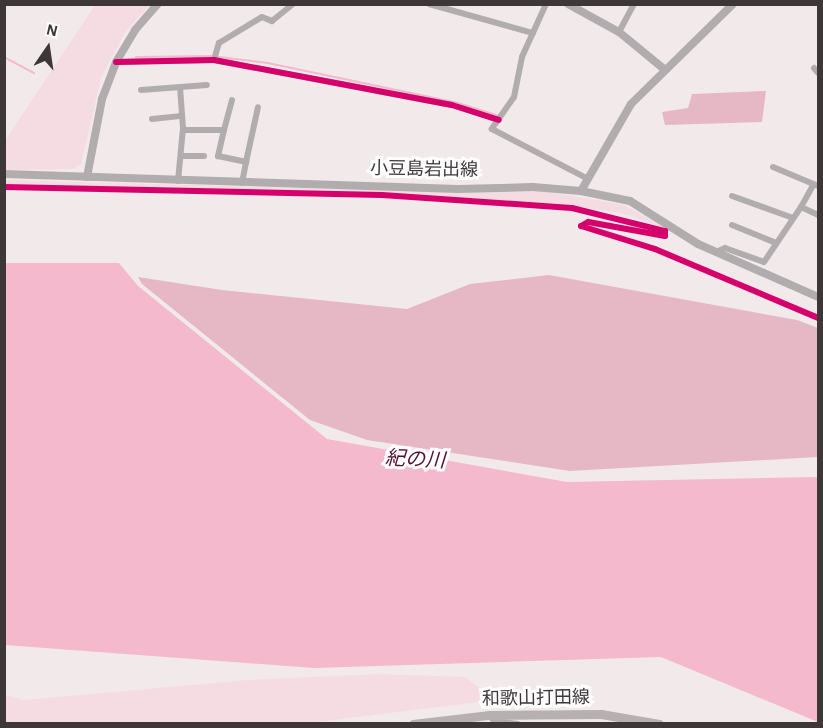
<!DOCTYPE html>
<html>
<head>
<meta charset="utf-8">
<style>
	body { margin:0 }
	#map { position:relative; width:823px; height:728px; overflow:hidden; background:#f2e9eb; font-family:"Alegreya Sans","Noto Sans JP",sans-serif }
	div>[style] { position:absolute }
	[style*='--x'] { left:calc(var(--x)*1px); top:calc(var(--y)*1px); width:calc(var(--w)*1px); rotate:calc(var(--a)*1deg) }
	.green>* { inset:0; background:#f5dbe2 }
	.forest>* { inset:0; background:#e6b8c6 }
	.water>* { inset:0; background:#f4b9cc }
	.stream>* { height:1.5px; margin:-0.75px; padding:0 0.75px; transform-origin:0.75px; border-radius:0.75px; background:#f4b9cc }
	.minor>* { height:6px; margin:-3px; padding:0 3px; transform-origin:3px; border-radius:3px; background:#b1adaf }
	.tertiary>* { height:8px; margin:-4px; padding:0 4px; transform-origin:4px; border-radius:4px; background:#b1adaf }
	.secondary>* { height:8px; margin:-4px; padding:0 4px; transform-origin:4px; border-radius:4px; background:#b1adae }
	.primary>* { height:9px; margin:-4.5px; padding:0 4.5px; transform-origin:4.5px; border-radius:4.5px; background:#b6b0b1 }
	.cycleway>* { height:6px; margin:-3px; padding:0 3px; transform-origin:3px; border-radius:3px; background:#d6006c }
	span { translate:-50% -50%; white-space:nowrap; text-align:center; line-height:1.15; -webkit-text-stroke:6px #fff; paint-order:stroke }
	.street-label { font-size:18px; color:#3d3738 }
	.water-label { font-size:20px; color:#55102e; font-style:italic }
	.frame { position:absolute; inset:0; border:6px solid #3d3738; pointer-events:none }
	.north { position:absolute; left:18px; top:18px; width:60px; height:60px; -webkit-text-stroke:4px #fff; paint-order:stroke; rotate:13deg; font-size:16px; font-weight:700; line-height:24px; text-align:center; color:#3d3738 }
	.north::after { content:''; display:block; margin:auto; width:21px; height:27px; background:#3d3738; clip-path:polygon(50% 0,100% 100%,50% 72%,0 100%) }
</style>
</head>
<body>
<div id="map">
	<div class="green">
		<i style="clip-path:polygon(95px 5px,149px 5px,124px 34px,101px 78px,81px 164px,72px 169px,5px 170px,4px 142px)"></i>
		<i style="clip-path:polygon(5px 180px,454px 192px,537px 190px,624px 205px,671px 231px,629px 215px,572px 205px,388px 193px,5px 185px)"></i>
		<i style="clip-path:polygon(379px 674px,465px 677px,495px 700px,302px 724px,5px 723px,5px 695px,24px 700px,248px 680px)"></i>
	</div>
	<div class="forest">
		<i style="clip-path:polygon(766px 91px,762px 122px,665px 125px,662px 112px,688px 108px,692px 94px)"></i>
		<i style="clip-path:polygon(549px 275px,797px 320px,818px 328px,818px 457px,570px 471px,367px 440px,310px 420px,142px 284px,138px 277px,222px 290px,407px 309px,470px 284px)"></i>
	</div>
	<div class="water">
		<i style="clip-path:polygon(4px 263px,119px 263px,138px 286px,327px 439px,567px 482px,818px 477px,818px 722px,661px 657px,314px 668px,5px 645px)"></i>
	</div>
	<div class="stream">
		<i style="--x:4;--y:57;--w:34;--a:28"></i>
		<i style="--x:136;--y:57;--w:78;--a:-0.7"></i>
		<i style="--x:219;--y:57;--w:49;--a:7"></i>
		<i style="--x:268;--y:63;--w:191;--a:11.8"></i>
		<i style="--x:455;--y:102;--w:44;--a:17.2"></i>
	</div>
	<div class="minor">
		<i style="--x:429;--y:4;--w:108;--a:15.6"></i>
		<i style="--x:546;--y:4;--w:58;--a:114.4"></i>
		<i style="--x:522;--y:57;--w:41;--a:101.3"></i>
		<i style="--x:514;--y:97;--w:39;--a:125"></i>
		<i style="--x:492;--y:129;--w:106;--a:27.5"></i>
		<i style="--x:619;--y:32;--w:32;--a:-62"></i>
		<i style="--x:214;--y:60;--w:18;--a:-74"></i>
		<i style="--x:219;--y:43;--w:50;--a:-31.2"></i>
		<i style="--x:262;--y:17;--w:11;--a:22"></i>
		<i style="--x:272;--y:21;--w:27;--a:-39"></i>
		<i style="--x:116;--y:62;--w:98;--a:-1.2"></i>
		<i style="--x:214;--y:60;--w:242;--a:10.7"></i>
		<i style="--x:452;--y:105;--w:49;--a:17.7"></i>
		<i style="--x:814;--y:68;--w:6;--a:51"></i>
		<i style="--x:141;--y:90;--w:66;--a:-4.3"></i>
		<i style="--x:152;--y:119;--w:30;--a:-6"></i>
		<i style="--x:183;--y:130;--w:41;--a:0"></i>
		<i style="--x:224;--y:130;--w:27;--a:103"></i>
		<i style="--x:218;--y:156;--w:29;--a:12"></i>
		<i style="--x:246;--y:162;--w:56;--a:-77.7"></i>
		<i style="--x:224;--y:130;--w:31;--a:-75"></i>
		<i style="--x:182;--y:156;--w:22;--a:0"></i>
		<i style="--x:773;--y:167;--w:49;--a:22.9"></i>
		<i style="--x:178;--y:181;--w:53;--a:-84.6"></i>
		<i style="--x:183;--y:128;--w:41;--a:-94.2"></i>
		<i style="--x:242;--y:183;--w:21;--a:-79"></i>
		<i style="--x:732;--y:196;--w:65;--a:19.8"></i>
		<i style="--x:801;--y:207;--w:26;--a:-61"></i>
		<i style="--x:732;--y:225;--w:48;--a:22.2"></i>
		<i style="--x:716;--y:252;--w:10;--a:-24"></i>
		<i style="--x:725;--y:248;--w:41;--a:19.7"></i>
		<i style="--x:764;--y:262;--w:66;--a:-56.1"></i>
		<i style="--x:801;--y:207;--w:19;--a:25"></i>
		<i style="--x:489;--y:715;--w:8;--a:50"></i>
		<i style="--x:494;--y:721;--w:24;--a:7"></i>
	</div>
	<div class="tertiary">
		<i style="--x:568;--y:4;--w:58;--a:28.8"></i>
		<i style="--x:619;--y:32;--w:58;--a:39.4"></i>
		<i style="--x:87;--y:177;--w:79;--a:-79.1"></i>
		<i style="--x:102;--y:99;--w:40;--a:-69"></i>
		<i style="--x:116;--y:62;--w:37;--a:-59"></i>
		<i style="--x:135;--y:30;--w:35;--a:-49"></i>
		<i style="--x:581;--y:191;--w:100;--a:-60.1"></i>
		<i style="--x:631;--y:104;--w:143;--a:-44.4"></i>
	</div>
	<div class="secondary">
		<i style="--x:4;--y:174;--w:454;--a:1.9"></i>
		<i style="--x:458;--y:189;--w:75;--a:-1.5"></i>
		<i style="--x:533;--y:187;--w:48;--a:4.8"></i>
		<i style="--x:581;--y:191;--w:50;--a:11.5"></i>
		<i style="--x:630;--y:201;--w:80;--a:32.3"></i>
		<i style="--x:698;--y:244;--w:131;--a:23.8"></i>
	</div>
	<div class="primary">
		<i style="--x:413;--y:724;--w:77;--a:-6.8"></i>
		<i style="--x:489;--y:715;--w:112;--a:-0.5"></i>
		<i style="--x:601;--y:714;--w:59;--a:9.8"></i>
	</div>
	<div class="cycleway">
		<i style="--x:116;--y:62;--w:98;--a:-1.2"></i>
		<i style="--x:214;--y:60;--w:242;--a:10.7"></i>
		<i style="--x:452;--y:105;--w:49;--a:17.7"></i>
		<i style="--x:4;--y:187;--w:378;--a:1.2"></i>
		<i style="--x:382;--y:195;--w:190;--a:3.9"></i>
		<i style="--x:572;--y:208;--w:96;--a:13.9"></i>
		<i style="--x:665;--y:231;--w:5;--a:90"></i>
		<i style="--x:665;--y:236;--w:78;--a:-169.7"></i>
		<i style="--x:588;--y:222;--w:8;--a:150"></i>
		<i style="--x:581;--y:226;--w:77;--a:17.3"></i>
		<i style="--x:655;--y:249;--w:177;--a:22.9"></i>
	</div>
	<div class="street-label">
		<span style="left:424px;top:170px;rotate:1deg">小豆島岩出線</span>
		<span style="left:536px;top:699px;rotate:-1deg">和歌山打田線</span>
	</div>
	<div class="water-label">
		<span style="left:415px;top:460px;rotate:3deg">紀の川</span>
	</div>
	<div class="frame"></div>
	<div class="north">N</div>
</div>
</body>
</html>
